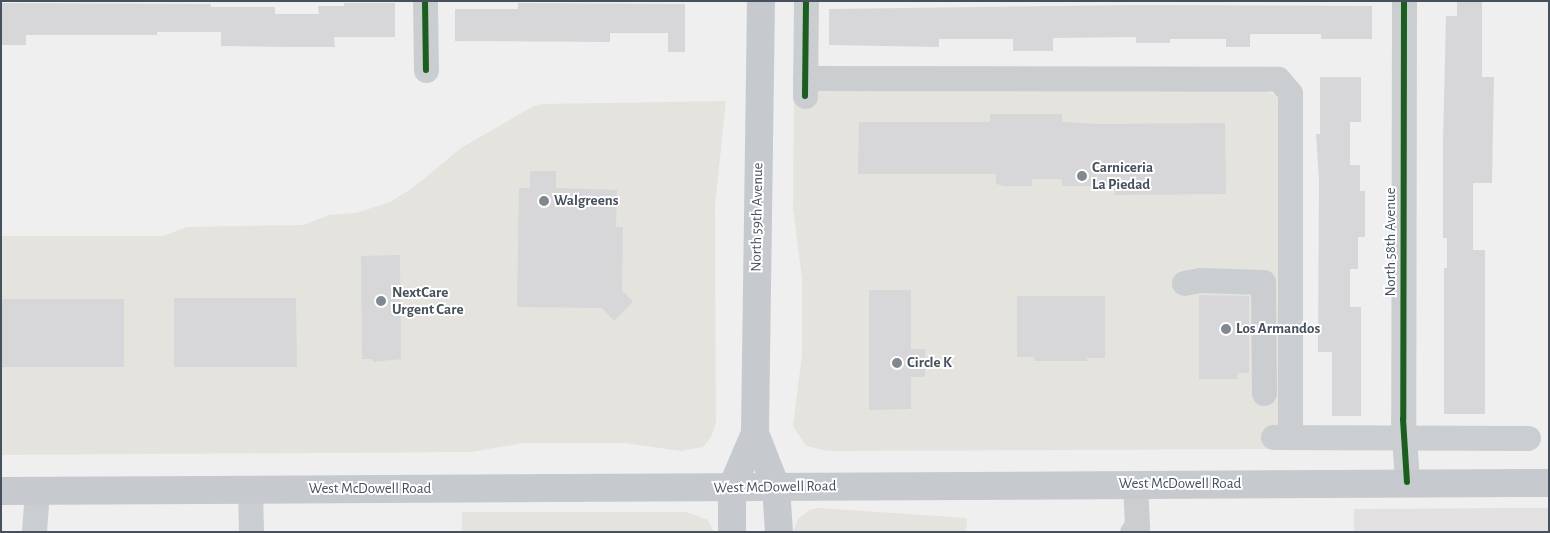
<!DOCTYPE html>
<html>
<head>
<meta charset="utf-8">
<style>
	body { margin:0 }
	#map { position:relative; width:1550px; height:533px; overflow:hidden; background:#f0efef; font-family:"Alegreya Sans",sans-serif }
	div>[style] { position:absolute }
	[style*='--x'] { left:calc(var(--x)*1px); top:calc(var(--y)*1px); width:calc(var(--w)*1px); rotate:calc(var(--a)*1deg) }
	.commercial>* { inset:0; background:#e5e3dd }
	.education>* { inset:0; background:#e2e0e1 }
	.building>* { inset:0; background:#d7d7d9 }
	.minor>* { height:25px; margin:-12.5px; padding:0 12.5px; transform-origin:12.5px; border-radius:12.5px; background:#cbced0 }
	.major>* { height:28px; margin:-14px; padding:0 14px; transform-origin:14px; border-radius:14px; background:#c6cace }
	.cycleway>* { height:6px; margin:-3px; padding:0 3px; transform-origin:3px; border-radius:3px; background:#1b5e20 }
	.dots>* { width:14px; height:14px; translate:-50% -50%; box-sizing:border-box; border:2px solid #fff; border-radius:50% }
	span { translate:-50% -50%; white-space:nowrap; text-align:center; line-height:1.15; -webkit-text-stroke:4px #fff; paint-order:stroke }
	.poi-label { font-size:15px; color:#46515c; font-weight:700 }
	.left { translate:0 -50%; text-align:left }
	.street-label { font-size:15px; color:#46515c }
	.frame { position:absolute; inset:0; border:2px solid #46515c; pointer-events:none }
</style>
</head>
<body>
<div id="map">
	<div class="commercial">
		<i style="clip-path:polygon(794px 90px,1259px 91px,1270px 92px,1278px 98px,1279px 449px,828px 451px,806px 446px,793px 426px,802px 355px,802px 279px,793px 208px)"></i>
		<i style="clip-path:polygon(726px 101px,715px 206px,716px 423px,711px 437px,703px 447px,681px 451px,624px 443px,524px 443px,470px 452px,1px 455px,1px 236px,163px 236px,187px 227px,304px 225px,329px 215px,356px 213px,390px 202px,414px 187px,461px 148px,532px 107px,543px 104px)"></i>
		<i style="clip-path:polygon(819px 508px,967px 518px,966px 532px,793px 532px,798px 519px,809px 510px)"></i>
		<i style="clip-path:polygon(462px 512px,687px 512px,708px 520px,714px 532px,462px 532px)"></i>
	</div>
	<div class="education">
		<i style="clip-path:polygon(1549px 508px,1549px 532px,1354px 532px,1354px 509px)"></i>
	</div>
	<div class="building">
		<i style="clip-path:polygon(1457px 1px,1482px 1px,1482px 77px,1494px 77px,1492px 183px,1473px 183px,1473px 250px,1485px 250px,1485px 414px,1444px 414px,1444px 268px,1447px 268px,1447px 238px,1443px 238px,1443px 138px,1446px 16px,1457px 16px)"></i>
		<i style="clip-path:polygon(1px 3px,211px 4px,211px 7px,275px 7px,275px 14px,319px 14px,318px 6px,344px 6px,344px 3px,395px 3px,395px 37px,334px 37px,335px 47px,289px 47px,221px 46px,221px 32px,157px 32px,157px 35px,26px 35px,26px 45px,1px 45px)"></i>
		<i style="clip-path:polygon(518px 3px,685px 4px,685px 52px,668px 52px,668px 33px,610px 33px,610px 42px,455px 41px,455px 9px,518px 9px)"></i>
		<i style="clip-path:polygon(1137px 5px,1372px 6px,1372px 39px,1321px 39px,1321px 34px,1250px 34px,1250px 47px,1226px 47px,1226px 39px,1170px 39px,1170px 43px,1136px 43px,1136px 37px,1053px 38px,1053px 51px,1013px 51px,1013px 39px,939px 39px,939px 47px,829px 45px,829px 9px)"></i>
		<i style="clip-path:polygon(1320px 77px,1361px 77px,1361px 122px,1350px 122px,1350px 165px,1360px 165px,1360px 191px,1365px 191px,1365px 237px,1358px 237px,1358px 269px,1350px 269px,1350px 307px,1361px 307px,1361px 416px,1332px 416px,1332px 352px,1318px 352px,1319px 180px,1316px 134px,1320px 134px)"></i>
		<i style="clip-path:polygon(990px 114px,1062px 114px,1062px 122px,1098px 124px,1225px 123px,1226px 194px,1114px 195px,1114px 186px,1062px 186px,1062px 179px,1032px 179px,1032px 186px,1005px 186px,996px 184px,996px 174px,858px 174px,859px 122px,990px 122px)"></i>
		<i style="clip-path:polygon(530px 171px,556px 171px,556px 188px,617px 190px,616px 227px,623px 227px,622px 290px,633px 302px,614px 321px,602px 308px,517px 307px,519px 188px,530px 188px)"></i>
		<i style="clip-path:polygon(400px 255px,401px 359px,373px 362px,373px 359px,362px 359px,361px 256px)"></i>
		<i style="clip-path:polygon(869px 290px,911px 290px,911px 349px,925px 349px,925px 377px,911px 377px,911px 409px,869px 410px)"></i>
		<i style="clip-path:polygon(1199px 295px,1249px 296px,1249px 373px,1238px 373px,1238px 379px,1199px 379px)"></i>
		<i style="clip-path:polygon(1017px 296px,1105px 296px,1105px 358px,1087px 358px,1087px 361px,1034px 361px,1034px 357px,1017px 357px)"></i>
		<i style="clip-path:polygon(174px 298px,296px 298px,297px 367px,174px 367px)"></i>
		<i style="clip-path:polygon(1px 299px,124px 299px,124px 367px,1px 367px)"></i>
	</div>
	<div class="minor">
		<i style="--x:425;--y:1;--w:69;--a:89.2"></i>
		<i style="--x:1404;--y:1;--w:418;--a:90.1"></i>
		<i style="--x:1403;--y:419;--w:63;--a:86.4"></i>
		<i style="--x:805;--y:78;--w:473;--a:0.1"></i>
		<i style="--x:1278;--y:79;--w:18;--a:49"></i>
		<i style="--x:1290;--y:93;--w:344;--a:90"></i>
		<i style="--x:805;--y:96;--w:95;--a:-89.4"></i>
		<i style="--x:1184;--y:283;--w:16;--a:-11"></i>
		<i style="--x:1200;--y:280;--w:63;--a:1.8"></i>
		<i style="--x:1263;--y:282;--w:111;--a:89.5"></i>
		<i style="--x:1273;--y:437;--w:255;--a:0.2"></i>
		<i style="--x:250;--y:490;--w:42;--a:88.6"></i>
		<i style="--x:34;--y:532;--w:42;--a:-85.9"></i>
		<i style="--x:1132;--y:532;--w:8;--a:-50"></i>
		<i style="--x:1137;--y:526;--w:42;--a:-92.7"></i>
	</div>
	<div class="major">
		<i style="--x:761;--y:1;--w:432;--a:90.8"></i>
		<i style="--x:755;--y:433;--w:58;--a:68.7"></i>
		<i style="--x:776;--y:487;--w:45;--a:86.2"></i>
		<i style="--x:1;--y:491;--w:1548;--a:-0.3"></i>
		<i style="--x:732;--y:532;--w:45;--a:-90"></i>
		<i style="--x:732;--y:487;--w:59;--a:-66.9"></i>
	</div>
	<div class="cycleway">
		<i style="--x:425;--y:1;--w:69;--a:89.2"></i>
		<i style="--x:1404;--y:1;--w:418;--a:90.1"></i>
		<i style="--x:1403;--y:419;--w:63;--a:86.4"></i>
		<i style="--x:805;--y:96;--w:95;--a:-89.4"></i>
	</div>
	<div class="dots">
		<i style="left:1082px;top:176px;background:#82888f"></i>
		<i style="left:544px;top:201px;background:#82888f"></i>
		<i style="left:381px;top:301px;background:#82888f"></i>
		<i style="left:1226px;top:329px;background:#82888f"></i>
		<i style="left:897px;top:363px;background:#82888f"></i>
	</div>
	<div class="poi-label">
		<span class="left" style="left:1092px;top:176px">Carniceria<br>La Piedad</span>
		<span class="left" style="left:554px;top:201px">Walgreens</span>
		<span class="left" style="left:392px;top:301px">NextCare<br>Urgent Care</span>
		<span class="left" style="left:1236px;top:329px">Los Armandos</span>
		<span class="left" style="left:907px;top:363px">Circle K</span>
	</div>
	<div class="street-label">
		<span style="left:757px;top:217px;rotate:-89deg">North 59th Avenue</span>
		<span style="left:1391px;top:242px;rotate:-90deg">North 58th Avenue</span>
		<span style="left:1180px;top:484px">West McDowell Road</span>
		<span style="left:775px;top:487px;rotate:-1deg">West McDowell Road</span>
		<span style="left:370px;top:489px">West McDowell Road</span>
	</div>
	<div class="frame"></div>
</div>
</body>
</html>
